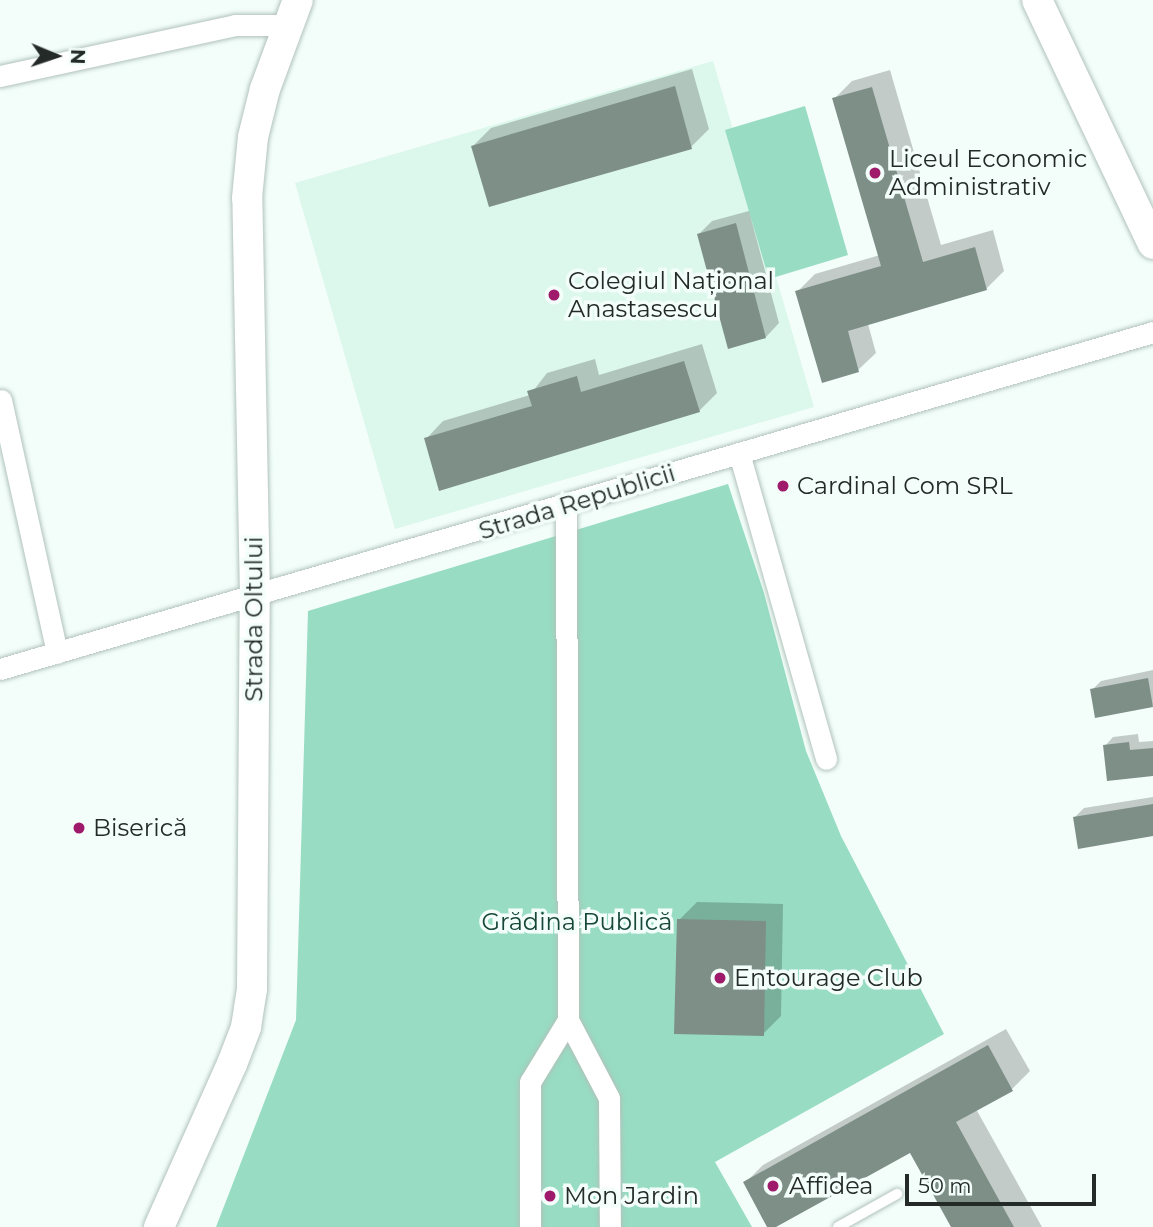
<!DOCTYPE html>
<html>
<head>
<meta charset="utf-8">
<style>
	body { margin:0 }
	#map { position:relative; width:1153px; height:1227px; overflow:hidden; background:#f3fefa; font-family:Montserrat,sans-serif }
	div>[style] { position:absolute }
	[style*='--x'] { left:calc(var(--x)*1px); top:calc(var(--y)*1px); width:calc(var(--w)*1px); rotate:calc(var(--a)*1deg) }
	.built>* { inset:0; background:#dcf7ec }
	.green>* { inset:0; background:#97dcc3 }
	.shadow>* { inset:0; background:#0003 }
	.building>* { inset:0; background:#7e8f88 }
	.roads { filter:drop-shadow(0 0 2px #b1c2bb) drop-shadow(0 0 2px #b1c2bb) }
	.lane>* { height:10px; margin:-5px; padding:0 5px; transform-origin:5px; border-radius:5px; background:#fff }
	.street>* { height:21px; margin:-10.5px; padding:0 10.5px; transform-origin:10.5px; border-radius:10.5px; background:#fff }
	.secondary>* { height:30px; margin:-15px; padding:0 15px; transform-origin:15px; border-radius:15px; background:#fff }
	.dots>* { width:19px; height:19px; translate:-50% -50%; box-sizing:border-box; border:4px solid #f3fefa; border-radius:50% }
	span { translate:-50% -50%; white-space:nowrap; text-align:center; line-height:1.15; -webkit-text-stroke:7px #f3fefa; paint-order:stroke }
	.poi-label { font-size:24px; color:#232a27 }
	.left { translate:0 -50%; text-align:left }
	.street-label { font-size:24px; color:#232a27 }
	.park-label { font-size:24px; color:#174739 }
	.north { position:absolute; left:21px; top:21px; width:70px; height:70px; -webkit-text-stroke:5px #f3fefa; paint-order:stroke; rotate:92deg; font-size:19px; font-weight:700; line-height:28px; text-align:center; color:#232a27 }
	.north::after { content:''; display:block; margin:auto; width:24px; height:32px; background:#232a27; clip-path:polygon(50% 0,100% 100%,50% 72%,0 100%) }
	.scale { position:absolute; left:905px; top:1174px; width:191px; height:32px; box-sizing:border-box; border:4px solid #232a27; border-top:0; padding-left:9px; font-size:21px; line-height:24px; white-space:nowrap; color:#232a27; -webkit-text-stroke:5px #f3fefa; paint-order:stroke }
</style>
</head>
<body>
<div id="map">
	<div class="built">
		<i style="clip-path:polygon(713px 61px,814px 407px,395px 529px,295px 183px)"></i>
	</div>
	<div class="green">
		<i style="clip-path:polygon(805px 106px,848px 255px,769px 279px,725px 130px)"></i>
		<i style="clip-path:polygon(728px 484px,764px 593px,806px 751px,841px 836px,944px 1034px,715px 1162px,752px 1227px,216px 1227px,296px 1020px,308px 611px)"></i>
	</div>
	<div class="shadow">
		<i style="clip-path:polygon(692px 69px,709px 129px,691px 147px,473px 146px,491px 128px)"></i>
		<i style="clip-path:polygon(890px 70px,941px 245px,993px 230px,1004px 271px,986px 289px,868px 324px,876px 353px,858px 370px,797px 292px,815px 274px,880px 255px,834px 99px,852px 81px)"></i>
		<i style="clip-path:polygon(749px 211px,779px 323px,766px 337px,699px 234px,712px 221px)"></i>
		<i style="clip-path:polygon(702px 344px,717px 393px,699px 411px,426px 439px,443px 421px,530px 395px,547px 373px,595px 359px,599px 375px)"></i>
		<i style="clip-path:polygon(1153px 670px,1153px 705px,1097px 716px,1092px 690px,1101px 681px)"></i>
		<i style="clip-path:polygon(1138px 734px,1139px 742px,1153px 741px,1153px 774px,1105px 746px,1113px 737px)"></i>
		<i style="clip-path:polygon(1153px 797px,1153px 835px,1075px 817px,1084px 808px)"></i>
		<i style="clip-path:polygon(697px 902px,783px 904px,781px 1016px,763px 1034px,679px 920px)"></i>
		<i style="clip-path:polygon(1006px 1029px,1030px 1071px,1012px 1089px,976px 1109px,1042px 1227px,953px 1227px,911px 1150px,769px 1227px,745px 1183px,763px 1165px)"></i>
	</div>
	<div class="building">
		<i style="clip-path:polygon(675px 86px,692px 149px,489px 207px,471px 146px)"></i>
		<i style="clip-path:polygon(872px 87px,923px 262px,975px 247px,987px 290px,848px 331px,859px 372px,822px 383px,795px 291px,881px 266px,832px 98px)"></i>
		<i style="clip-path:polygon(736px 223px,766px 338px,728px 349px,697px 234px)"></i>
		<i style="clip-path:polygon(684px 361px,700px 412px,439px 491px,424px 438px,532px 406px,527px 391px,577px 376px,581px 392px)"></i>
		<i style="clip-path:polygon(1148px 678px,1153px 707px,1095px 718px,1090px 689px)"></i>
		<i style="clip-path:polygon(1129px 742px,1130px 750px,1153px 748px,1153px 776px,1107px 781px,1103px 745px)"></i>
		<i style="clip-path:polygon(1153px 804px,1153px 836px,1078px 849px,1073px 817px)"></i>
		<i style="clip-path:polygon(677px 919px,766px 921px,764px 1036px,674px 1034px)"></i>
		<i style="clip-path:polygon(988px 1045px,1013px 1091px,956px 1122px,1014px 1227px,951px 1227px,910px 1153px,776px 1227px,767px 1227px,743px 1182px)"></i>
	</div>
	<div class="roads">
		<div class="lane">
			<i style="--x:838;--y:1227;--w:68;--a:-29.2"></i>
		</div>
		<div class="street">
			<i style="--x:0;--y:76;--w:240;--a:-12.2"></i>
			<i style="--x:235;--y:25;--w:52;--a:0"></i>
			<i style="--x:1;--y:400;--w:259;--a:77.5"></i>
			<i style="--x:739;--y:453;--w:318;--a:74.1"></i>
			<i style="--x:566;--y:505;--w:515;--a:89.78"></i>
			<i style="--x:568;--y:1020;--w:88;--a:62.3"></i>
			<i style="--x:609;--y:1098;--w:129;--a:89.6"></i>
			<i style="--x:0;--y:669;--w:1201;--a:-16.29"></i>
			<i style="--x:530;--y:1227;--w:145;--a:-90"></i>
			<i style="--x:530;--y:1082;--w:73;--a:-58.5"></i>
		</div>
		<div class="secondary">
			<i style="--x:1037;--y:0;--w:270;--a:64.6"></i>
			<i style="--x:159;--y:1227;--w:179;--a:-65.9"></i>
			<i style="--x:232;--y:1064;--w:40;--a:-69"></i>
			<i style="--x:246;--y:1027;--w:38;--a:-81"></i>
			<i style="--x:252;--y:989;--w:392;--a:-89.6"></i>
			<i style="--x:255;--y:597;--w:399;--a:-91.1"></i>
			<i style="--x:247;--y:198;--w:61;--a:-84.4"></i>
			<i style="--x:253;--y:137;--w:49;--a:-76"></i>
			<i style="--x:265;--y:89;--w:95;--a:-69.7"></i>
		</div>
	</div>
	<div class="dots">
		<i style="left:875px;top:173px;background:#9f1a6a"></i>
		<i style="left:554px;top:295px;background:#9f1a6a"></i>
		<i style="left:783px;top:486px;background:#9f1a6a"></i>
		<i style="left:79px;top:828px;background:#9f1a6a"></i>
		<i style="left:720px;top:978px;background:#9f1a6a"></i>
		<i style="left:773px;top:1186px;background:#9f1a6a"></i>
		<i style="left:550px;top:1196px;background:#9f1a6a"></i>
	</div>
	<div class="poi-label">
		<span class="left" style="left:889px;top:173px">Liceul Economic<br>Administrativ</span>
		<span class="left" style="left:568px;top:295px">Colegiul Național<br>Anastasescu</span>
		<span class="left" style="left:797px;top:486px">Cardinal Com SRL</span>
		<span class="left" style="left:93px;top:828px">Biserică</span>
		<span class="left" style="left:734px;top:978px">Entourage Club</span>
		<span class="left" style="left:789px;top:1186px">Affidea</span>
		<span class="left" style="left:564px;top:1196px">Mon Jardin</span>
	</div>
	<div class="street-label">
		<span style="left:577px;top:502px;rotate:-17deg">Strada Republicii</span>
		<span style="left:254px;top:619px;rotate:-90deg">Strada Oltului</span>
	</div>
	<div class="park-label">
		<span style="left:577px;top:922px">Grădina Publică</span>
	</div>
	<div class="north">N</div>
	<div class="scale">50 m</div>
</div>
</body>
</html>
